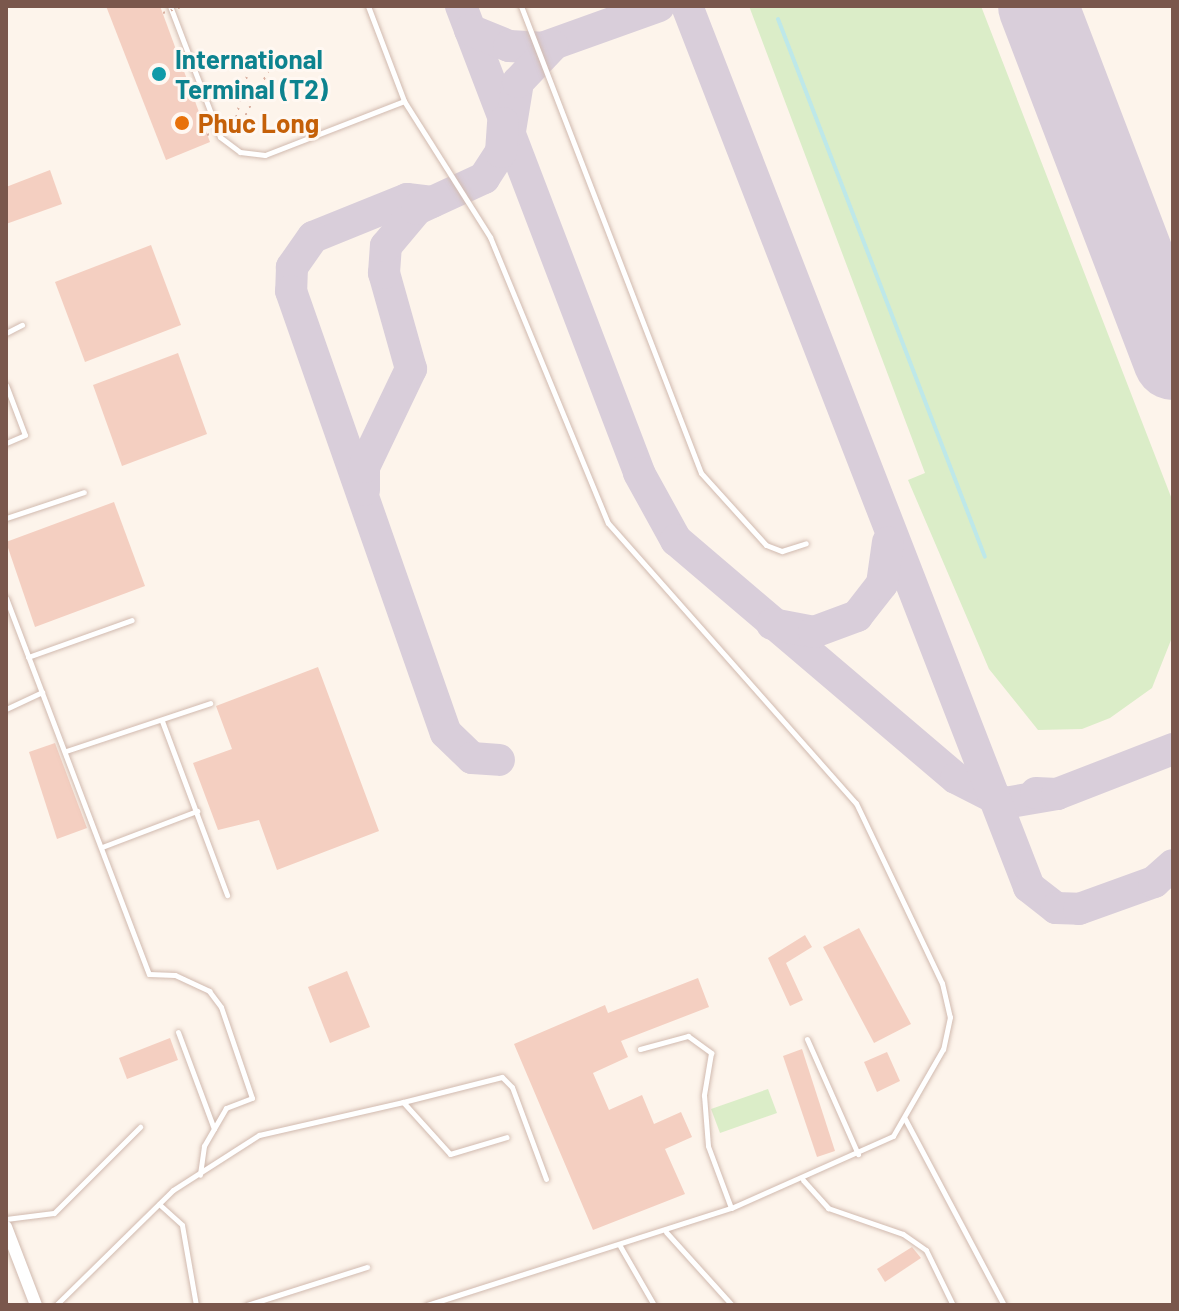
<!DOCTYPE html>
<html>
<head>
<meta charset="utf-8">
<style>
	body { margin:0 }
	#map { position:relative; width:1179px; height:1311px; overflow:hidden; background:#fdf4eb; font-family:Barlow,sans-serif }
	div>[style] { position:absolute }
	[style*='--x'] { left:calc(var(--x)*1px); top:calc(var(--y)*1px); width:calc(var(--w)*1px); rotate:calc(var(--a)*1deg) }
	.green>* { inset:0; background:#dbedc8 }
	.stream>* { height:4px; margin:-2px; padding:0 2px; transform-origin:2px; border-radius:2px; background:#bee8e9 }
	.taxiway>* { height:32px; margin:-16px; padding:0 16px; transform-origin:16px; border-radius:16px; background:#d9ceda }
	.runway>* { height:80px; margin:-40px; padding:0 40px; transform-origin:40px; border-radius:40px; background:#d9ceda }
	.building>* { inset:0; background:#f4cfc1 }
	.path>* { height:2px; margin-top:-1px; transform-origin:0; background:repeating-linear-gradient(90deg,#dab2a3 0 2px,transparent 0 8px) }
	.roads { filter:drop-shadow(0 0 2px #d1baaf) drop-shadow(0 0 2px #d1baaf) }
	.service>* { height:5px; margin:-2.5px; padding:0 2.5px; transform-origin:2.5px; border-radius:2.5px; background:#fff }
	.tertiary>* { height:12px; margin:-6px; padding:0 6px; transform-origin:6px; border-radius:6px; background:#fff }
	.path-bridge>* { height:2px; margin-top:-1px; transform-origin:0; background:repeating-linear-gradient(90deg,#dab2a3 0 2px,transparent 0 8px) }
	.dots>* { width:22px; height:22px; translate:-50% -50%; box-sizing:border-box; border:4px solid #fff8f2; border-radius:50% }
	span { translate:-50% -50%; white-space:nowrap; text-align:center; line-height:1.15; -webkit-text-stroke:6px #fff8f2; paint-order:stroke }
	.culture-label { font-size:26px; color:#0d838f; font-weight:700 }
	.left { translate:0 -50%; text-align:left }
	.food-label { font-size:26px; color:#c56008; font-weight:700 }
	.frame { position:absolute; inset:0; border:8px solid #7a574c; pointer-events:none }
</style>
</head>
<body>
<div id="map">
	<div class="green">
		<i style="clip-path:polygon(749px 6px,981px 6px,1173px 502px,1173px 635px,1152px 688px,1110px 718px,1082px 729px,1038px 730px,989px 669px,908px 480px,925px 473px)"></i>
		<i style="clip-path:polygon(768px 1089px,777px 1113px,720px 1133px,711px 1109px)"></i>
	</div>
	<div class="stream">
		<i style="--x:778;--y:19;--w:576;--a:68.96"></i>
	</div>
	<div class="taxiway">
		<i style="--x:461;--y:6;--w:500;--a:69.1"></i>
		<i style="--x:639;--y:473;--w:77;--a:61.1"></i>
		<i style="--x:676;--y:540;--w:367;--a:40.4"></i>
		<i style="--x:956;--y:778;--w:55;--a:27"></i>
		<i style="--x:1005;--y:803;--w:53;--a:-9.8"></i>
		<i style="--x:687;--y:6;--w:945;--a:68.78"></i>
		<i style="--x:1029;--y:887;--w:34;--a:38"></i>
		<i style="--x:1056;--y:908;--w:23;--a:2"></i>
		<i style="--x:1079;--y:909;--w:80;--a:-19.8"></i>
		<i style="--x:1154;--y:882;--w:25;--a:-42"></i>
		<i style="--x:470;--y:30;--w:42;--a:22.3"></i>
		<i style="--x:509;--y:46;--w:33;--a:3"></i>
		<i style="--x:542;--y:48;--w:124;--a:-19.7"></i>
		<i style="--x:510;--y:131;--w:50;--a:-80.7"></i>
		<i style="--x:518;--y:82;--w:50;--a:-46.6"></i>
		<i style="--x:432;--y:202;--w:25;--a:-173"></i>
		<i style="--x:407;--y:199;--w:101;--a:158"></i>
		<i style="--x:313;--y:237;--w:37;--a:125"></i>
		<i style="--x:292;--y:267;--w:24;--a:92"></i>
		<i style="--x:291;--y:291;--w:468;--a:70.7"></i>
		<i style="--x:446;--y:733;--w:36;--a:44"></i>
		<i style="--x:472;--y:758;--w:27;--a:4"></i>
		<i style="--x:364;--y:490;--w:23;--a:-90"></i>
		<i style="--x:364;--y:467;--w:109;--a:-64.4"></i>
		<i style="--x:411;--y:369;--w:100;--a:-105.7"></i>
		<i style="--x:384;--y:273;--w:27;--a:-86"></i>
		<i style="--x:386;--y:246;--w:48;--a:-50"></i>
		<i style="--x:417;--y:209;--w:74;--a:-24.8"></i>
		<i style="--x:484;--y:178;--w:31;--a:-57"></i>
		<i style="--x:501;--y:152;--w:29;--a:-86"></i>
		<i style="--x:772;--y:624;--w:43;--a:10.8"></i>
		<i style="--x:814;--y:632;--w:46;--a:-20.4"></i>
		<i style="--x:857;--y:616;--w:41;--a:-52"></i>
		<i style="--x:882;--y:584;--w:42;--a:-81.9"></i>
		<i style="--x:1036;--y:793;--w:21;--a:3"></i>
		<i style="--x:1057;--y:794;--w:124;--a:-21.2"></i>
	</div>
	<div class="runway">
		<i style="--x:1038;--y:6;--w:379;--a:69.1"></i>
	</div>
	<div class="building">
		<i style="clip-path:polygon(106px 6px,160px 6px,210px 142px,166px 160px)"></i>
		<i style="clip-path:polygon(50px 170px,62px 204px,6px 224px,6px 187px)"></i>
		<i style="clip-path:polygon(151px 245px,181px 325px,85px 362px,55px 282px)"></i>
		<i style="clip-path:polygon(178px 353px,207px 434px,122px 466px,93px 385px)"></i>
		<i style="clip-path:polygon(114px 502px,145px 586px,35px 627px,6px 542px)"></i>
		<i style="clip-path:polygon(318px 667px,379px 831px,277px 870px,259px 820px,218px 830px,193px 763px,232px 749px,216px 706px)"></i>
		<i style="clip-path:polygon(55px 743px,87px 828px,57px 839px,29px 752px)"></i>
		<i style="clip-path:polygon(859px 928px,911px 1024px,874px 1043px,823px 947px)"></i>
		<i style="clip-path:polygon(805px 935px,812px 947px,786px 963px,803px 1000px,790px 1006px,768px 958px)"></i>
		<i style="clip-path:polygon(347px 971px,370px 1027px,330px 1043px,308px 987px)"></i>
		<i style="clip-path:polygon(698px 978px,709px 1007px,621px 1041px,628px 1057px,593px 1073px,609px 1110px,642px 1095px,654px 1124px,681px 1112px,692px 1137px,665px 1149px,685px 1194px,593px 1230px,514px 1044px,605px 1005px,608px 1013px)"></i>
		<i style="clip-path:polygon(170px 1038px,178px 1060px,127px 1079px,119px 1058px)"></i>
		<i style="clip-path:polygon(802px 1049px,835px 1151px,817px 1157px,783px 1056px)"></i>
		<i style="clip-path:polygon(887px 1052px,900px 1081px,877px 1092px,864px 1062px)"></i>
		<i style="clip-path:polygon(912px 1247px,921px 1258px,885px 1282px,877px 1269px)"></i>
	</div>
	<div class="path">
		<i style="--x:234;--y:125;--w:55;--a:-75.2"></i>
	</div>
	<div class="roads">
		<div class="service">
			<i style="--x:170;--y:6;--w:140;--a:69.1"></i>
			<i style="--x:220;--y:137;--w:25;--a:37"></i>
			<i style="--x:240;--y:152;--w:25;--a:7"></i>
			<i style="--x:265;--y:155;--w:149;--a:-21.2"></i>
			<i style="--x:368;--y:6;--w:102;--a:69.2"></i>
			<i style="--x:404;--y:101;--w:161;--a:57.7"></i>
			<i style="--x:490;--y:237;--w:309;--a:67.6"></i>
			<i style="--x:608;--y:523;--w:374;--a:48.5"></i>
			<i style="--x:856;--y:803;--w:199;--a:64.5"></i>
			<i style="--x:942;--y:983;--w:35;--a:77"></i>
			<i style="--x:950;--y:1017;--w:33;--a:102"></i>
			<i style="--x:943;--y:1049;--w:100;--a:119.9"></i>
			<i style="--x:893;--y:1136;--w:177;--a:156"></i>
			<i style="--x:731;--y:1208;--w:319;--a:162.3"></i>
			<i style="--x:521;--y:6;--w:500;--a:68.92"></i>
			<i style="--x:701;--y:473;--w:97;--a:47.9"></i>
			<i style="--x:766;--y:545;--w:17;--a:21"></i>
			<i style="--x:782;--y:551;--w:25;--a:-18"></i>
			<i style="--x:6;--y:333;--w:18;--a:-27"></i>
			<i style="--x:6;--y:385;--w:53;--a:69.2"></i>
			<i style="--x:25;--y:435;--w:21;--a:157"></i>
			<i style="--x:6;--y:518;--w:82;--a:-18.4"></i>
			<i style="--x:6;--y:598;--w:402;--a:69.2"></i>
			<i style="--x:149;--y:974;--w:26;--a:2"></i>
			<i style="--x:175;--y:975;--w:38;--a:25"></i>
			<i style="--x:209;--y:991;--w:20;--a:53"></i>
			<i style="--x:221;--y:1007;--w:96;--a:71.2"></i>
			<i style="--x:252;--y:1098;--w:28;--a:159"></i>
			<i style="--x:226;--y:1108;--w:44;--a:120.1"></i>
			<i style="--x:204;--y:1146;--w:29;--a:98"></i>
			<i style="--x:28;--y:657;--w:110;--a:-19.6"></i>
			<i style="--x:6;--y:709;--w:40;--a:-25"></i>
			<i style="--x:162;--y:721;--w:186;--a:69.5"></i>
			<i style="--x:66;--y:751;--w:152;--a:-18.4"></i>
			<i style="--x:102;--y:847;--w:102;--a:-20.8"></i>
			<i style="--x:178;--y:1032;--w:103;--a:69.6"></i>
			<i style="--x:807;--y:1039;--w:126;--a:66.1"></i>
			<i style="--x:640;--y:1049;--w:50;--a:-15.2"></i>
			<i style="--x:688;--y:1036;--w:29;--a:36"></i>
			<i style="--x:711;--y:1053;--w:43;--a:99.5"></i>
			<i style="--x:704;--y:1095;--w:51;--a:85.5"></i>
			<i style="--x:708;--y:1146;--w:66;--a:69.6"></i>
			<i style="--x:403;--y:1102;--w:102;--a:-14.2"></i>
			<i style="--x:502;--y:1077;--w:14;--a:45"></i>
			<i style="--x:512;--y:1087;--w:98;--a:69.7"></i>
			<i style="--x:905;--y:1119;--w:211;--a:62"></i>
			<i style="--x:803;--y:1180;--w:38;--a:48"></i>
			<i style="--x:828;--y:1208;--w:79;--a:19.1"></i>
			<i style="--x:903;--y:1234;--w:28;--a:35"></i>
			<i style="--x:926;--y:1250;--w:61;--a:63.9"></i>
			<i style="--x:159;--y:1204;--w:31;--a:42"></i>
			<i style="--x:182;--y:1225;--w:81;--a:80.1"></i>
			<i style="--x:6;--y:1219;--w:48;--a:-7.1"></i>
			<i style="--x:54;--y:1213;--w:122;--a:-45"></i>
			<i style="--x:666;--y:1232;--w:98;--a:47.9"></i>
			<i style="--x:620;--y:1246;--w:68;--a:60"></i>
			<i style="--x:56;--y:1305;--w:164;--a:-44.5"></i>
			<i style="--x:173;--y:1190;--w:102;--a:-32.6"></i>
			<i style="--x:259;--y:1135;--w:148;--a:-12.9"></i>
			<i style="--x:403;--y:1102;--w:70;--a:47.9"></i>
			<i style="--x:450;--y:1154;--w:59;--a:-16.6"></i>
			<i style="--x:247;--y:1305;--w:126;--a:-17.6"></i>
		</div>
		<div class="tertiary">
			<i style="--x:6;--y:1227;--w:84;--a:69"></i>
		</div>
	</div>
	<div class="path-bridge">
		<i style="--x:163;--y:13;--w:23;--a:-18"></i>
		<i style="--x:207;--y:135;--w:37;--a:-20"></i>
		<i style="--x:242;--y:122;--w:68;--a:-62.7"></i>
	</div>
	<div class="dots">
		<i style="left:159px;top:74px;background:#0f9aa8"></i>
		<i style="left:182px;top:123px;background:#e8710a"></i>
	</div>
	<div class="culture-label">
		<span class="left" style="left:175px;top:74px">International<br>Terminal (T2)</span>
	</div>
	<div class="food-label">
		<span class="left" style="left:198px;top:123px">Phuc Long</span>
	</div>
	<div class="frame"></div>
</div>
</body>
</html>
